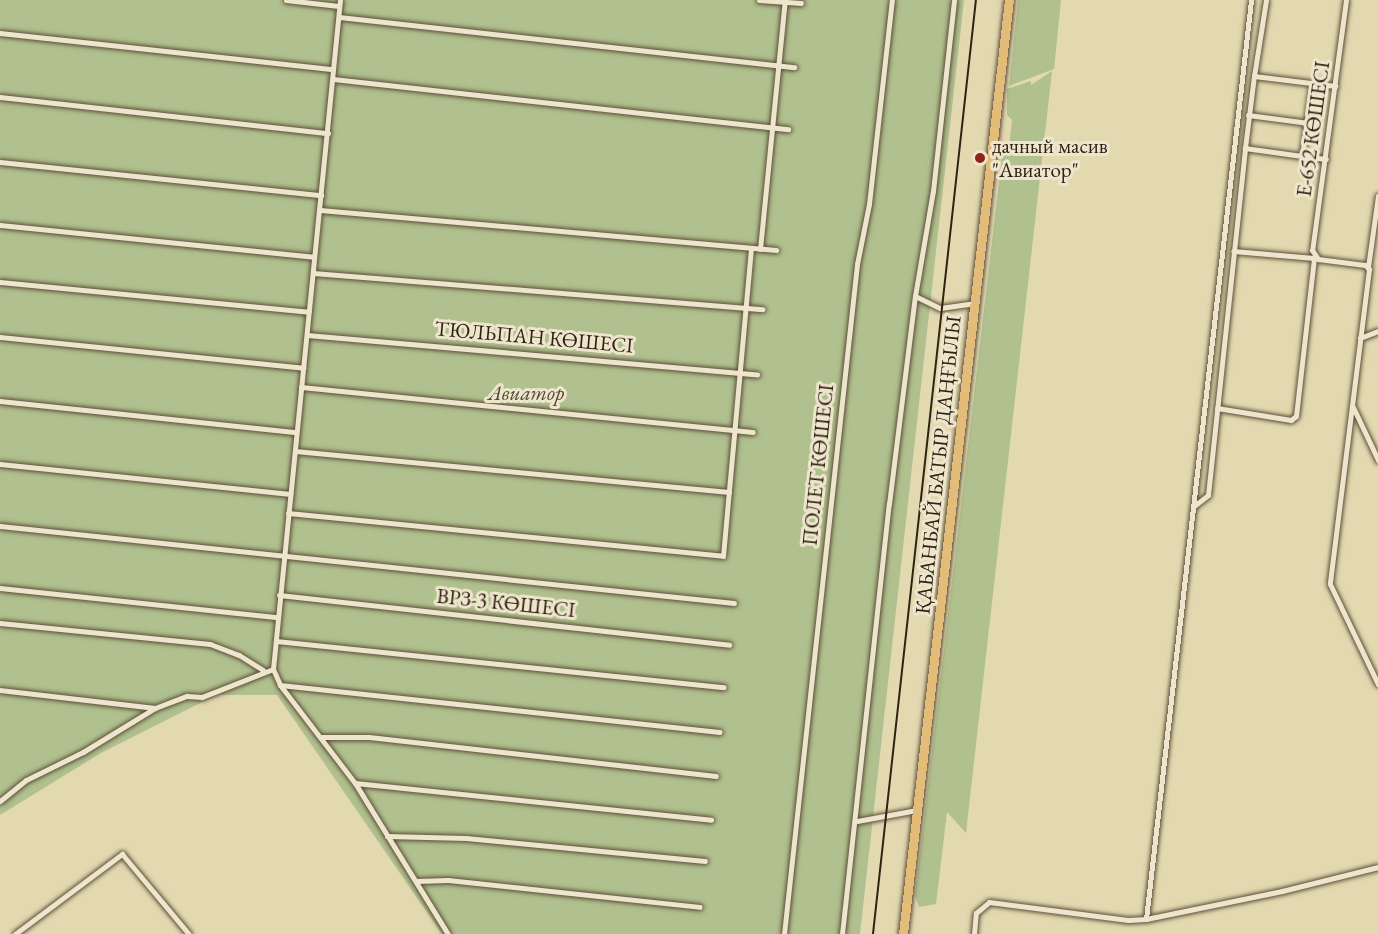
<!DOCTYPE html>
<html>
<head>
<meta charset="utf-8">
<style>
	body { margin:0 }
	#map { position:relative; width:1378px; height:934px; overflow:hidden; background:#e3d9b0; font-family:"EB Garamond",serif }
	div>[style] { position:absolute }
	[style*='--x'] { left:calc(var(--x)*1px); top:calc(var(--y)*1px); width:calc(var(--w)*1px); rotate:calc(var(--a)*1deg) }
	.green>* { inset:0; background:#b0c08e }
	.roads { filter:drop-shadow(0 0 2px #5d4f3a) drop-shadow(0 0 2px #5d4f3a) }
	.minor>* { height:5px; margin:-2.5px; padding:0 2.5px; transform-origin:2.5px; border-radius:2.5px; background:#ede6cc }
	.primary>* { height:9px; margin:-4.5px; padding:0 4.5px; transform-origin:4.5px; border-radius:4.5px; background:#e2bc78 }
	.tram>* { height:1.5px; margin:-0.75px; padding:0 0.75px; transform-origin:0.75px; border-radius:0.75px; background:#302113 }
	.dots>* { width:16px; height:16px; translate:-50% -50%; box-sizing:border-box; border:3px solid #ede6cc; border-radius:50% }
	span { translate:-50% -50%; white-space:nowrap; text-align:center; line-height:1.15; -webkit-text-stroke:6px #ede6cc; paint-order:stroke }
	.street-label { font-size:21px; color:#302113 }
	.poi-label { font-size:21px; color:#302113 }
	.left { translate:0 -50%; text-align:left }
	.park-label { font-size:21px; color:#504932; font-style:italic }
</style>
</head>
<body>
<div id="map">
	<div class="green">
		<i style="clip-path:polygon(0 0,964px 0,860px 934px,442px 934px,277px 695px,216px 695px,101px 753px,0 815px)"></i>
		<i style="clip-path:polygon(1018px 0,1061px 0,1054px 69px,1009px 86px)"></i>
		<i style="clip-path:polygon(1052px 71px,966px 833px,947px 812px,936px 904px,919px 907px,915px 896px,1003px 148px,1009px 148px,1012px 120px,1007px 115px,1007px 89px,1031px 81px,1031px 85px)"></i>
	</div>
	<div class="roads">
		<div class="minor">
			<i style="--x:286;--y:0;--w:53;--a:6.5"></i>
			<i style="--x:340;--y:0;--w:672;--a:95.72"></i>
			<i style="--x:273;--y:669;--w:17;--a:66"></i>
			<i style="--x:280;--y:685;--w:123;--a:52.6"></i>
			<i style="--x:355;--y:783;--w:177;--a:58.4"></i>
			<i style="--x:759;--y:0;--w:42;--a:4.1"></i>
			<i style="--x:1346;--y:0;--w:252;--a:97.7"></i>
			<i style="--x:1312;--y:250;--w:11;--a:56"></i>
			<i style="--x:1318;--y:259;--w:47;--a:7.3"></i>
			<i style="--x:1365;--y:265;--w:6;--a:45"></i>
			<i style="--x:1369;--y:269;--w:317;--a:97.1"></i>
			<i style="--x:1330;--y:584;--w:111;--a:64.4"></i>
			<i style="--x:339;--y:17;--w:458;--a:6.3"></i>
			<i style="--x:0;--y:33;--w:335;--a:6.2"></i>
			<i style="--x:1254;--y:76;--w:77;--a:-81"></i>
			<i style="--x:333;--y:79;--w:458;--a:6.3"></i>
			<i style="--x:1312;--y:84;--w:73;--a:97.9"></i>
			<i style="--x:1302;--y:156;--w:58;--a:-172"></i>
			<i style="--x:1245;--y:148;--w:73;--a:-82.9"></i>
			<i style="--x:1254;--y:76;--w:82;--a:7"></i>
			<i style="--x:0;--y:97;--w:330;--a:6.3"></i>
			<i style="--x:1248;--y:115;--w:61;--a:7.6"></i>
			<i style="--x:1302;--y:156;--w:24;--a:7"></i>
			<i style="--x:0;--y:162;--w:323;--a:5.9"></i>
			<i style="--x:320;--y:210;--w:458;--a:5"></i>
			<i style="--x:0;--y:225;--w:315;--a:5.8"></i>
			<i style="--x:760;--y:249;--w:250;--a:-84.3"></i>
			<i style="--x:1368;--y:267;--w:72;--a:-82"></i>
			<i style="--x:313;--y:273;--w:451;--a:4.6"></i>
			<i style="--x:0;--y:282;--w:310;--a:5.5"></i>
			<i style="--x:915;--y:296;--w:28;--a:26"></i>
			<i style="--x:940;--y:308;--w:34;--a:-8"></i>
			<i style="--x:307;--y:335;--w:452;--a:5"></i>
			<i style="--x:0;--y:337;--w:305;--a:5.8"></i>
			<i style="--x:1360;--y:338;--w:19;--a:-21"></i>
			<i style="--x:301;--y:387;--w:454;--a:5.7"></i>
			<i style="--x:0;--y:401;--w:298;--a:6"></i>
			<i style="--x:1353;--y:407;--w:59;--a:64.7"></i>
			<i style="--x:1217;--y:408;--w:75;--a:9.2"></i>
			<i style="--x:1291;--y:420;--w:6;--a:-39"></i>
			<i style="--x:1296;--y:416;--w:159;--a:-83.5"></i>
			<i style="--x:1314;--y:258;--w:81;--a:-175.1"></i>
			<i style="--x:295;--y:451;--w:436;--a:5.4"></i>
			<i style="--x:0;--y:464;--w:292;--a:5.9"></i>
			<i style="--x:1194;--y:506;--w:18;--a:-38"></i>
			<i style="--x:1208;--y:495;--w:349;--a:-83.9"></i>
			<i style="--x:288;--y:513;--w:437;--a:5.6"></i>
			<i style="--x:723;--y:556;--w:309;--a:-84.8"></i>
			<i style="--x:0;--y:526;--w:738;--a:5.99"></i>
			<i style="--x:0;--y:588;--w:279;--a:6"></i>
			<i style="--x:279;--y:595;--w:453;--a:6.3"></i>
			<i style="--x:0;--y:623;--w:211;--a:5.7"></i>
			<i style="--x:210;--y:644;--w:31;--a:21"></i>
			<i style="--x:239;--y:655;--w:28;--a:32"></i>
			<i style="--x:276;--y:641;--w:450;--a:5.9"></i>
			<i style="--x:280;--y:685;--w:442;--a:6.1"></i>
			<i style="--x:0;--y:690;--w:156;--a:6.6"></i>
			<i style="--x:322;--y:737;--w:47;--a:0"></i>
			<i style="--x:369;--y:737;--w:349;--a:6.4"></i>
			<i style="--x:355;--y:783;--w:358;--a:5.9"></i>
			<i style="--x:0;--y:801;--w:33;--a:-39"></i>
			<i style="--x:26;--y:780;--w:64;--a:-26.2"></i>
			<i style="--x:83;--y:752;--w:84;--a:-31.4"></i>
			<i style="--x:155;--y:708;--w:34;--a:-21"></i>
			<i style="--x:187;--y:696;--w:15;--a:4"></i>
			<i style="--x:202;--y:697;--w:76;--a:-21.5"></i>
			<i style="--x:857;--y:821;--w:61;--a:-10.4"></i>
			<i style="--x:387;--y:836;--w:79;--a:1.5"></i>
			<i style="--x:466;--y:838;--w:240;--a:5.5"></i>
			<i style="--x:416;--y:881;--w:32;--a:-2"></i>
			<i style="--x:448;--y:880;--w:253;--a:6.1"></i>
			<i style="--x:1146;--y:919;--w:139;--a:-11.6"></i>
			<i style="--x:1282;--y:891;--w:99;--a:-14"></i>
			<i style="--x:15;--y:934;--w:134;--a:-36.8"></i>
			<i style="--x:122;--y:854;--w:104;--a:50.1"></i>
			<i style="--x:784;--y:934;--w:674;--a:-83.78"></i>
			<i style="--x:857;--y:264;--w:61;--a:-78.7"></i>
			<i style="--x:869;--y:204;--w:205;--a:-83.6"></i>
			<i style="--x:842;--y:934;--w:433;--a:-83.8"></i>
			<i style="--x:889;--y:504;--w:210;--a:-82.9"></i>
			<i style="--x:915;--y:296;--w:107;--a:-80.3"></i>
			<i style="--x:933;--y:191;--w:192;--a:-83.7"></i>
			<i style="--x:974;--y:934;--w:21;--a:-85"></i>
			<i style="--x:976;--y:913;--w:17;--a:-40"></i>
			<i style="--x:989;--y:902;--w:140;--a:7.4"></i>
			<i style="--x:1128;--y:920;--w:18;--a:-3"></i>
			<i style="--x:1146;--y:919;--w:925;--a:-83.48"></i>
		</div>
		<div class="primary">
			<i style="--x:903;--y:934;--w:940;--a:-83.53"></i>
		</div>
	</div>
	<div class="tram">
		<i style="--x:873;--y:934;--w:940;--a:-83.71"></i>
	</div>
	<div class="dots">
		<i style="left:980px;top:158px;background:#8f2418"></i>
	</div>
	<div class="street-label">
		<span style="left:1313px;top:129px;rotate:-82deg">Е-652 КӨШЕСІ</span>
		<span style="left:534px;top:337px;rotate:5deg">ТЮЛЬПАН КӨШЕСІ</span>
		<span style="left:818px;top:465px;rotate:-84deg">ПОЛЕТ КӨШЕСІ</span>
		<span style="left:938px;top:465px;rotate:-84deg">ҚАБАНБАЙ БАТЫР ДАҢҒЫЛЫ</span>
		<span style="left:506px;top:603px;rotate:6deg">ВРЗ-3 КӨШЕСІ</span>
	</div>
	<div class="poi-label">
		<span class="left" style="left:992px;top:158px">дачный масив<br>"Авиатор"</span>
	</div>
	<div class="park-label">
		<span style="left:526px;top:393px">Авиатор</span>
	</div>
</div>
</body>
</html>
